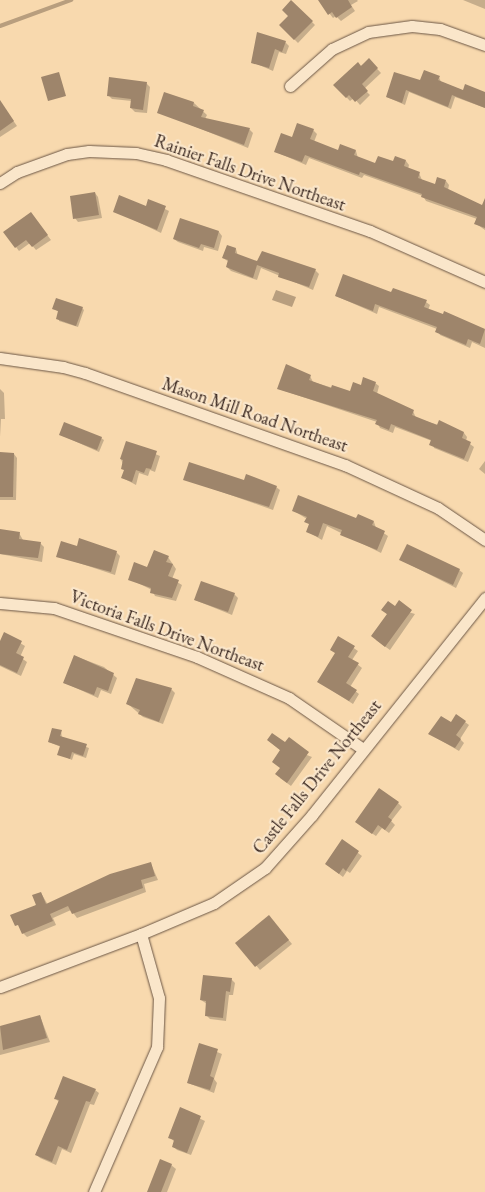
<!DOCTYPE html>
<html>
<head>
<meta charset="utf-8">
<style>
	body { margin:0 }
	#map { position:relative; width:485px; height:1192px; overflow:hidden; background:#f8d9ae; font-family:"EB Garamond",serif }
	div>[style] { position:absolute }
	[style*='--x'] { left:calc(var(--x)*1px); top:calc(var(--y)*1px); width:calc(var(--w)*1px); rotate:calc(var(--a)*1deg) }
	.water>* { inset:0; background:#b89e7e }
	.shadow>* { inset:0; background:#0003 }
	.stream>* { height:4px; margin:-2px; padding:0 2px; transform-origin:2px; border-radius:2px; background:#b89e7e }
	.building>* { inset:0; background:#9e856b }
	.roads { filter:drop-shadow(0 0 1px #6b5645) drop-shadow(0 0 1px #6b5645) }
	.street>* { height:11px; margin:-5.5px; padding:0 5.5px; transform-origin:5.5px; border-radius:5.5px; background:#fae6ca }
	span { translate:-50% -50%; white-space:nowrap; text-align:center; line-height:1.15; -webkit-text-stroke:4.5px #fae6ca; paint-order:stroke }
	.street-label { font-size:18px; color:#3c2a22 }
</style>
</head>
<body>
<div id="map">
	<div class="water">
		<i style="clip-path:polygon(276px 290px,296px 297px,292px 307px,272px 300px)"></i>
	</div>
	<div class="shadow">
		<i style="clip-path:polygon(319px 0,357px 0,358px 1px,351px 5px,355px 11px,341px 21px,336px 16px,333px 18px)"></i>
		<i style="clip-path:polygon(463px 0,485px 0,485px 9px)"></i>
		<i style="clip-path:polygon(292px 2px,315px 25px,298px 43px,280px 25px,290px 16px)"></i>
		<i style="clip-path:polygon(285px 42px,289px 46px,286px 54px,279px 52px,273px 71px,252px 62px)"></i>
		<i style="clip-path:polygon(369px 60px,381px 73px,364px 89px,370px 95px,360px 105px,354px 98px,350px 101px,335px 85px)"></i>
		<i style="clip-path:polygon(439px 77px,441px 82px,464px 91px,485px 93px,485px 108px,455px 97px,451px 109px,409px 92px,405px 105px,387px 97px)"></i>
		<i style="clip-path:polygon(146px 83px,150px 87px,147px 113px,135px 112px,131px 108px,132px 101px,112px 99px,108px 95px)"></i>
		<i style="clip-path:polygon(194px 103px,207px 115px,205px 119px,249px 129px,253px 133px,248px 148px,159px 112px)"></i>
		<i style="clip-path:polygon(3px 106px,17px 126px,0 137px,0 108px)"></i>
		<i style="clip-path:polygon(313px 130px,317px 134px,314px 142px,339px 151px,356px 151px,358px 158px,376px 165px,406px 161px,409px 165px,408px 169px,419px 173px,422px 180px,435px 185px,446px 181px,449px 185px,448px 190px,485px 207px,485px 230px,475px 223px,477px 219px,426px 201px,423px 196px,364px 175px,362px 178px,309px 158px,306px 165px,276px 152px,292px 139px)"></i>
		<i style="clip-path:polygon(95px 193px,98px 197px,102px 218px,78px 222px,75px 218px)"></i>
		<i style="clip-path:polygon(149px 201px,169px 211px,161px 233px,115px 211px,147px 207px)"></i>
		<i style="clip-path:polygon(31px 214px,51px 240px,36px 250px,30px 243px,19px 251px,16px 247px)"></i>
		<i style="clip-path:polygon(180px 220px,219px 232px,222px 236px,218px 251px,204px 247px,203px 251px,178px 242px,174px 239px)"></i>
		<i style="clip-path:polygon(228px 246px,236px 249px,238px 256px,258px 263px,315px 270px,319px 274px,313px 290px,261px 268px,257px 280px,231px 271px,227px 267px,229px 262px,223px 258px)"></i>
		<i style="clip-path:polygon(392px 294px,426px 302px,430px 305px,428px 310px,443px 315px,445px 312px,485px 330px,485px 348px,472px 342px,470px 348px,440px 335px,437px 329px,379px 307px,377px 314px,336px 296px)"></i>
		<i style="clip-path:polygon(53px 308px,82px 308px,84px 310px,78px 327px,59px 321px,59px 312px)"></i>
		<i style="clip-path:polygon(310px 376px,313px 382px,350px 393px,375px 383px,379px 386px,377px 394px,413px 411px,416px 418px,464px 433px,467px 437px,466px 441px,474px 447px,468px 462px,434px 448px,432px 441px,395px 427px,393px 433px,380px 428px,377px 422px,279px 389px)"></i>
		<i style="clip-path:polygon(0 389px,4px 393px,5px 419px,1px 419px,0 437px)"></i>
		<i style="clip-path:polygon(61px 435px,101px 438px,104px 440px,99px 452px)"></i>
		<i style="clip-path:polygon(127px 442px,160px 456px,155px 472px,150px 470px,148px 476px,139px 473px,136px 485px,123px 478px,125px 471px,121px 459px)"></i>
		<i style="clip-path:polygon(0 454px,14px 454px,17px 458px,16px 500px,0 500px)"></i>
		<i style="clip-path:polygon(485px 461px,485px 474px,479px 469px)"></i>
		<i style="clip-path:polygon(185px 479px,245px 482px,276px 487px,280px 490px,273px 510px)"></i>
		<i style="clip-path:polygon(294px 511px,357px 520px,359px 515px,374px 522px,376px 528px,388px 536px,381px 553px,327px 526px,322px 540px,308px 532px,310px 526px,307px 519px)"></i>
		<i style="clip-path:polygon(19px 533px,23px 540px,40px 543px,44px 547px,42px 562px,0 554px,0 543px)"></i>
		<i style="clip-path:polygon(77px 547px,116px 552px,120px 556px,115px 575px,58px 556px)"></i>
		<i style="clip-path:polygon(168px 557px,176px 569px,172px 579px,182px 585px,176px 601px,155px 596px,152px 590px,130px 579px)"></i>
		<i style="clip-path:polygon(401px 560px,459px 570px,463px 573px,456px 588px)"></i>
		<i style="clip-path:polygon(234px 594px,238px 598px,232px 615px,195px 600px)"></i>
		<i style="clip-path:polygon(395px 608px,415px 614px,390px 650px,376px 640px,388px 615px,382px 610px)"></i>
		<i style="clip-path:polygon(5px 634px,25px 646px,20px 657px,27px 662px,21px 676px,0 666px,0 644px)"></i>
		<i style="clip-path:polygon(339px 638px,358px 651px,352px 660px,362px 668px,350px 687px,359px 694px,353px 704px,319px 682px,336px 654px)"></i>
		<i style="clip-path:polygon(75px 656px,104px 667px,117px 678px,111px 694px,101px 690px,98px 698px,65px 683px)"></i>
		<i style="clip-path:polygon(171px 689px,175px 693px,163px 724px,143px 717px,128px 704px)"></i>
		<i style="clip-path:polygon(465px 722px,469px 725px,460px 739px,464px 743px,459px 751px,430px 734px)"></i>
		<i style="clip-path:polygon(61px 731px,62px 738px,89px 748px,86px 758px,74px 754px,72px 760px,59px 754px,61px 747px,49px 742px)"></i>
		<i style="clip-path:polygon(268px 740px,312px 757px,291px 786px,280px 778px,281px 751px)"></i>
		<i style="clip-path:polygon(398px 803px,402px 807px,391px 821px,395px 825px,389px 833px,382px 828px,376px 836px,361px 826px)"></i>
		<i style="clip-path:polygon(342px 841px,362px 856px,350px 873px,347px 871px,343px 877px,326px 864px)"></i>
		<i style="clip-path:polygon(151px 864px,158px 880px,144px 884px,146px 892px,77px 918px,71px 910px,53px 918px,56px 925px,27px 937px,23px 933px,41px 893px,48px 905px)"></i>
		<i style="clip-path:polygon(273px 921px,292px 944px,260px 970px,237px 943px)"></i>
		<i style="clip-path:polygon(231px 979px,235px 983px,233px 995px,229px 995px,226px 1021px,210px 1019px,206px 1015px,207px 1004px,201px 1000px)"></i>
		<i style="clip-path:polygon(40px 1016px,50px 1042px,0 1055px,0 1027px)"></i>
		<i style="clip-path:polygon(200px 1045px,222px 1054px,214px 1079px,217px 1083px,214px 1093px,188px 1083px)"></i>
		<i style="clip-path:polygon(95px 1090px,99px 1093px,94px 1105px,90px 1104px,71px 1153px,62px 1149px,56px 1165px,40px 1158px,36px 1154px,59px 1102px,55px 1098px)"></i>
		<i style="clip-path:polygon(180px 1109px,205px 1121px,191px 1155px,177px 1150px,173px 1146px,175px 1142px,169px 1137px)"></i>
		<i style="clip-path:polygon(171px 1165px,176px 1169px,167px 1192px,148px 1192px)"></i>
	</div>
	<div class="stream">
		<i style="--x:0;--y:26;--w:76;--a:-20.1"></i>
	</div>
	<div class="building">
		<i style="clip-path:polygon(291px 0,313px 21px,294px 40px,279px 25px,288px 16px,282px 10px)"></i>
		<i style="clip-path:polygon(318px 0,348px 0,352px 7px,336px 18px,332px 12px,328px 15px)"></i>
		<i style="clip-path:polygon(257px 32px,286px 41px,282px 52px,275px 49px,269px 68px,251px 63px)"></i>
		<i style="clip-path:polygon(369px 58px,378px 68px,362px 84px,368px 91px,355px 102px,349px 95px,346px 98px,333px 85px,358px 62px,361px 66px)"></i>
		<i style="clip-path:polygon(424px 70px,440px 76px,438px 80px,463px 90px,465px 84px,485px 92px,485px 108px,452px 95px,448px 107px,406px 90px,402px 103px,386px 97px,394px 72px,420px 80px)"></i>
		<i style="clip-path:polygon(59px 72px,66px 96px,48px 101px,41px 77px)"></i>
		<i style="clip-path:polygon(109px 77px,147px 82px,143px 110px,130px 108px,131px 99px,107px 96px)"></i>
		<i style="clip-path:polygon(164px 92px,194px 102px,193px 106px,204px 110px,201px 117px,250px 128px,244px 145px,157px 113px)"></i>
		<i style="clip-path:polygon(0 100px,14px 121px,0 131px)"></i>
		<i style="clip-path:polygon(297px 123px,314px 129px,310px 139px,338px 150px,340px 144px,356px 150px,354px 155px,375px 163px,378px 156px,393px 161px,395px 156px,406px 160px,404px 166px,420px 172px,418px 178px,435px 184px,437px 177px,446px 180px,444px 187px,482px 205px,485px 198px,485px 228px,474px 224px,477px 217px,421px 197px,422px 194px,360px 172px,359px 175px,305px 155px,302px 162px,274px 152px,281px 133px,292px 137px)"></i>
		<i style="clip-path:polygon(95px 192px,99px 215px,73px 219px,70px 196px)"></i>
		<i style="clip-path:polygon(119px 195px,146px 206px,148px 199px,166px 206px,157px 230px,113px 212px)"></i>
		<i style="clip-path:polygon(31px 212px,48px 235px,32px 247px,26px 240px,15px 248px,3px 232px)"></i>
		<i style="clip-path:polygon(180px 218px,219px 231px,214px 248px,201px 244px,199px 248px,173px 239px)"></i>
		<i style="clip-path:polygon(227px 245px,236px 248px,235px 253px,257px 261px,262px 251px,316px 269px,309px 287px,278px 277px,279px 273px,257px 265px,253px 278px,226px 267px,228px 260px,222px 258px)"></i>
		<i style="clip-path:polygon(343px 274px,391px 292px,393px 288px,427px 300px,424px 307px,443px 314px,444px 311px,485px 329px,480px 344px,468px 339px,466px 345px,435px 332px,437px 327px,375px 304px,373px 311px,335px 296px)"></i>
		<i style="clip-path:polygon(56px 298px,83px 307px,76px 326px,56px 319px,58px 311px,52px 309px)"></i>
		<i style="clip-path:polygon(286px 364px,311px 375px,309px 380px,331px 388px,332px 385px,350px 391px,353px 382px,361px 385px,363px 377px,376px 382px,373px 391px,414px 410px,412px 415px,437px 425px,439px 420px,464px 432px,462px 438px,471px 442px,464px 459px,429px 445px,431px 440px,391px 424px,389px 430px,375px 424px,377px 420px,277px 389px)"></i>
		<i style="clip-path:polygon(64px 422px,102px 437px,97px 450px,59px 435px)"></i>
		<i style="clip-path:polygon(126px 441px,157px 451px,151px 469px,146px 468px,144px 473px,136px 470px,132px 482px,121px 478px,124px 470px,121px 469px,123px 460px,120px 459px)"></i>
		<i style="clip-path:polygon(0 452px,14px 453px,13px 497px,0 497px)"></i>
		<i style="clip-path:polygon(189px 462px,244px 480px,246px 474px,277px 486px,269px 507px,183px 480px)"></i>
		<i style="clip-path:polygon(298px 495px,356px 518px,358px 514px,374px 521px,372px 525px,385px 531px,377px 550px,340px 535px,342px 530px,323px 523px,318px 537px,306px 532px,309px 524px,304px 522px,307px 517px,292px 511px)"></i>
		<i style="clip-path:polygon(0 529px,20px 532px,19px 539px,41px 542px,38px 558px,0 554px)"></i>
		<i style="clip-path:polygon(79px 538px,117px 551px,111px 572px,56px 557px,61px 541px,77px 546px)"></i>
		<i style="clip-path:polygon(407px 544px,460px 569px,453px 585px,399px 560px)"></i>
		<i style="clip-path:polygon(154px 550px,169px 556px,166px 562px,173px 564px,168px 576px,179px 580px,172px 598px,150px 593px,151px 588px,128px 580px,134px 562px,147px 567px)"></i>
		<i style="clip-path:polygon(201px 581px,235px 593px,228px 612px,194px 600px)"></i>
		<i style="clip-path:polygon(399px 600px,412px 610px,385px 647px,371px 636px,387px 614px,381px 610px,388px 601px,395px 606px)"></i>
		<i style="clip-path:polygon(4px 632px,22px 641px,16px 653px,24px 657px,17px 673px,0 665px,0 641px)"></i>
		<i style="clip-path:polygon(338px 636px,355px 646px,348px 657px,359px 663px,346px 683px,357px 690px,349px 701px,317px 682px,335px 653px,330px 650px)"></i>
		<i style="clip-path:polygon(74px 655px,114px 673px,108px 691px,97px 687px,94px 695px,63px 683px)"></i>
		<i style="clip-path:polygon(136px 678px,172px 688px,159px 722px,138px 714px,140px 710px,126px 704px)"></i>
		<i style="clip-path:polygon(456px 714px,466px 721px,456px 735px,461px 739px,455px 748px,428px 734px,441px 716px,451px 722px)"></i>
		<i style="clip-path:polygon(52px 728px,62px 730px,60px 736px,87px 744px,83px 756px,72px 752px,70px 759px,57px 755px,60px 746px,48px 742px)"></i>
		<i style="clip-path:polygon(272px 733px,285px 742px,289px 737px,309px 752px,287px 783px,275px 774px,280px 768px,272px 762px,280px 750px,267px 740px)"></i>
		<i style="clip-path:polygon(379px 788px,399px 802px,388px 817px,392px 820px,385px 830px,378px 825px,372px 834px,355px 822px)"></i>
		<i style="clip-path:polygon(342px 839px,359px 851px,346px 871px,343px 868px,339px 874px,325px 864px)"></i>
		<i style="clip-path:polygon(151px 862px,155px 876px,141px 880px,143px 888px,72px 914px,68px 906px,50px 914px,53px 921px,22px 934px,18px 925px,15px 926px,10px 915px,36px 905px,32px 895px,41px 892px,46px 904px,110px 874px)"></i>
		<i style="clip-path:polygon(269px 915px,289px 940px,255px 967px,235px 943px)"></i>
		<i style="clip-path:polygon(203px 975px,232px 978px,230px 992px,226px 991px,223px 1018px,205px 1016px,206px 1001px,200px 1000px)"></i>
		<i style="clip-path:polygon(40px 1015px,47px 1038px,3px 1050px,0 1026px)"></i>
		<i style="clip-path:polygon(199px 1043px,218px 1049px,210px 1076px,214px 1078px,210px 1090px,187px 1083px)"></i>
		<i style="clip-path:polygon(63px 1076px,96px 1089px,90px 1102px,86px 1101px,67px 1150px,58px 1146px,52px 1162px,35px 1155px,59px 1100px,54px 1099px)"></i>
		<i style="clip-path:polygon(180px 1107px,201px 1116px,187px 1153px,172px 1147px,174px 1140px,168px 1138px)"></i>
		<i style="clip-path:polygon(160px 1159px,172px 1164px,161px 1192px,147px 1192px)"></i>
	</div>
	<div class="roads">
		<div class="street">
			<i style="--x:290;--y:86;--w:56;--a:-41.4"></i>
			<i style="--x:332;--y:49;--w:40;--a:-25"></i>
			<i style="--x:368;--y:32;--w:44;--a:-7.8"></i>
			<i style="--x:412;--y:26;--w:28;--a:6"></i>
			<i style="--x:440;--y:29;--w:48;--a:19.6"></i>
			<i style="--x:0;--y:183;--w:20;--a:-33"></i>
			<i style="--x:17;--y:172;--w:53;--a:-19.8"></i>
			<i style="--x:67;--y:154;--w:22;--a:-8"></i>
			<i style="--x:89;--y:151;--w:47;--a:2.4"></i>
			<i style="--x:136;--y:153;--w:31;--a:13"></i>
			<i style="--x:166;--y:160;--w:216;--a:19.2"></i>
			<i style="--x:370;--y:231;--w:126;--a:23.9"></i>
			<i style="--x:0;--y:358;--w:64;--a:8.1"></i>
			<i style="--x:63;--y:367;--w:23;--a:15"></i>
			<i style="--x:85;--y:373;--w:276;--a:19.5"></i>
			<i style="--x:345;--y:465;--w:102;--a:24.8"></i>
			<i style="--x:438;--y:508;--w:57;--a:34.2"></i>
			<i style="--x:0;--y:603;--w:54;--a:5.3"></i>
			<i style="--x:54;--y:608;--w:151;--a:18.9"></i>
			<i style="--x:197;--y:657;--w:101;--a:24"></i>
			<i style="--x:289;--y:698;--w:90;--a:34.6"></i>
			<i style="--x:141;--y:934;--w:79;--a:-23"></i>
			<i style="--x:214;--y:903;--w:62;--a:-34.5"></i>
			<i style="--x:265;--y:868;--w:71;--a:-48.4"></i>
			<i style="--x:312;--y:815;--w:278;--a:-51.4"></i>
			<i style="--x:0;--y:987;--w:151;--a:-20.6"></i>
			<i style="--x:141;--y:934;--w:66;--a:74.3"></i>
			<i style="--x:159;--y:998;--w:49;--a:92.3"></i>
			<i style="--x:157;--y:1047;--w:158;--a:113.5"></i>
		</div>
	</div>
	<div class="street-label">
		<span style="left:250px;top:173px;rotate:19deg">Rainier Falls Drive Northeast</span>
		<span style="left:255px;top:415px;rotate:19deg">Mason Mill Road Northeast</span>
		<span style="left:167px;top:631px;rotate:20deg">Victoria Falls Drive Northeast</span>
		<span style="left:317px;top:777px;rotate:-51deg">Castle Falls Drive Northeast</span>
	</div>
</div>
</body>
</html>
